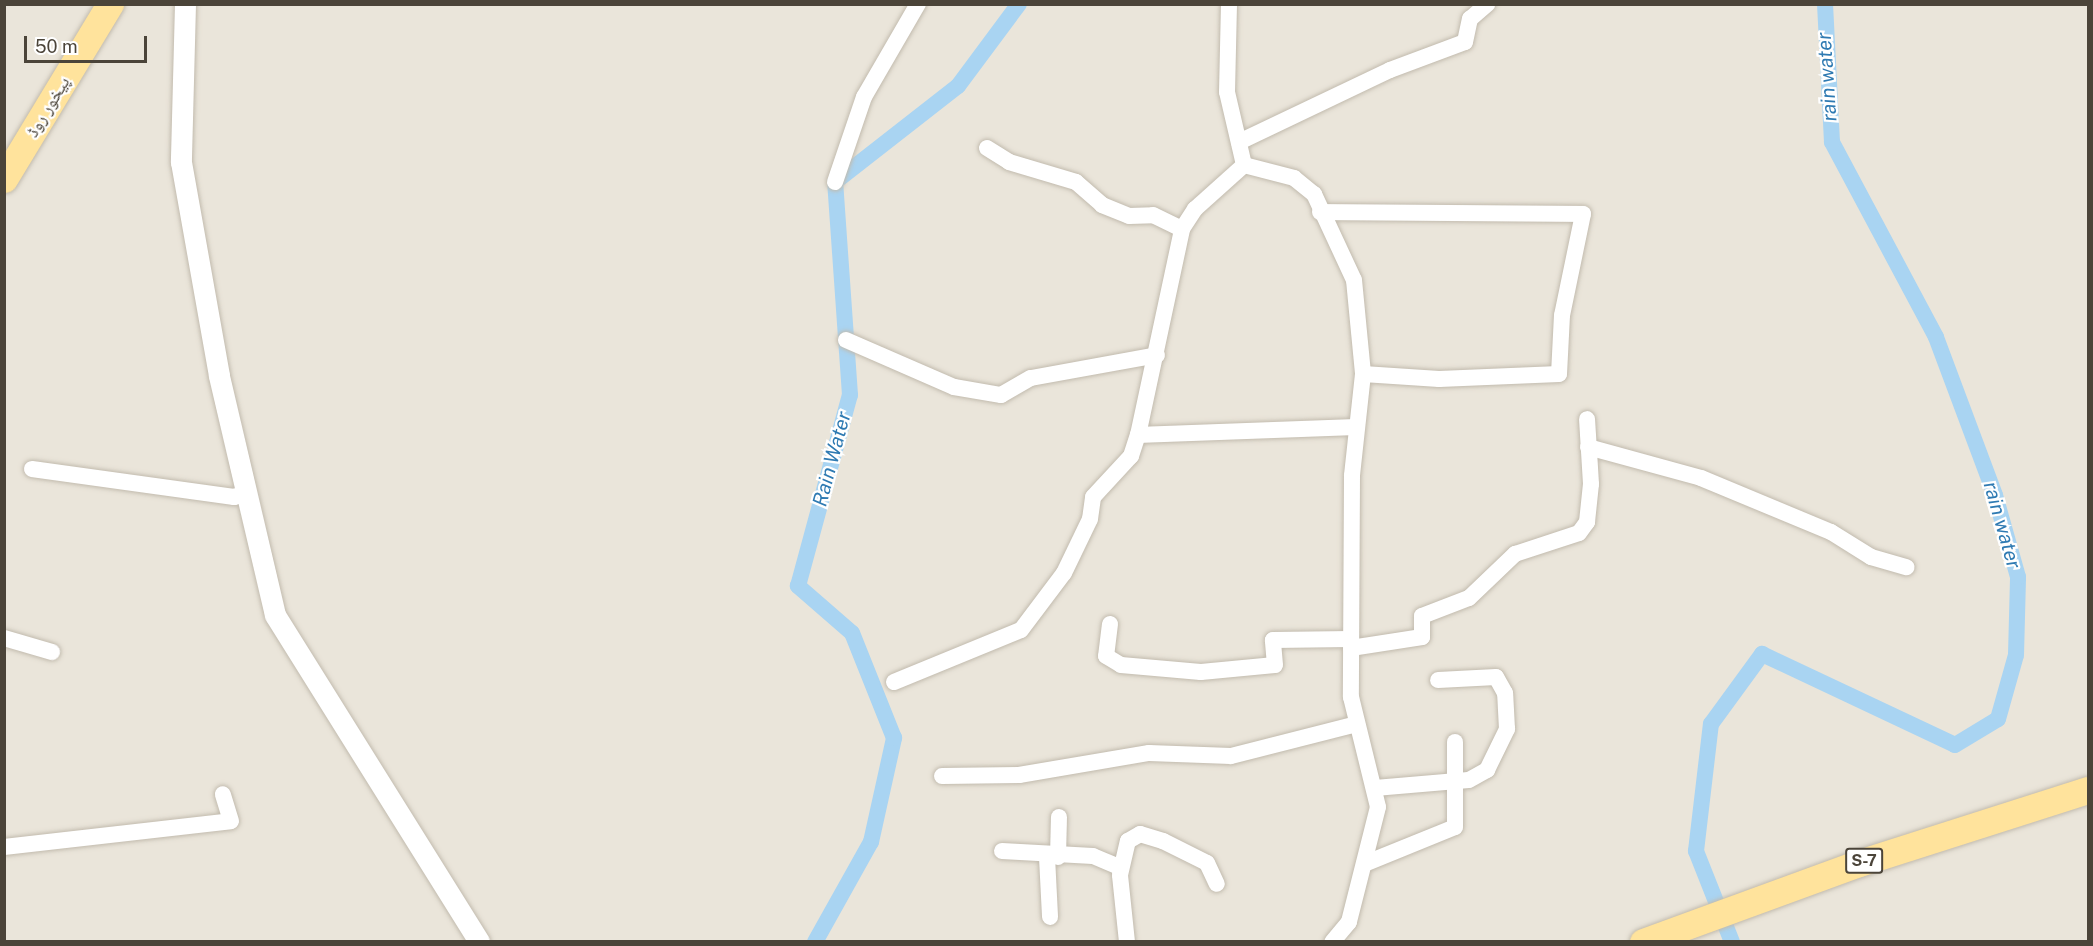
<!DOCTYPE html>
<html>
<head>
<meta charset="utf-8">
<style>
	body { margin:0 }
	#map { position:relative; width:2093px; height:946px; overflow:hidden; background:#f6f3ec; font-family:"Public Sans","Noto Naskh Arabic",sans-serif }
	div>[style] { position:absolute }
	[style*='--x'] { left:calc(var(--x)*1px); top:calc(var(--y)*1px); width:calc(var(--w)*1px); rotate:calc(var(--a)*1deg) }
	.residential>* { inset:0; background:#eae5da }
	.canal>* { height:16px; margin:-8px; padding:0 8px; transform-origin:8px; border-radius:8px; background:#a9d4f2 }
	.roads { filter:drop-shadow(0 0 2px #c2bbae) drop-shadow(0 0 2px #c2bbae) }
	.minor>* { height:16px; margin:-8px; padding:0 8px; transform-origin:8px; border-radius:8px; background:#fff }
	.tertiary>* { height:21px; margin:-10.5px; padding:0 10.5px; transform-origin:10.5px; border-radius:10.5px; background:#fff }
	.primary>* { height:27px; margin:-13.5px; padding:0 13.5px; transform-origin:13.5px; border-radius:13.5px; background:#ffe39c }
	span { translate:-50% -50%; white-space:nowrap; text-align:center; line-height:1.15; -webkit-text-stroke:4.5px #fff; paint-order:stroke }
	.shield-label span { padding:2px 4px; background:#fff; border:2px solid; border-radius:4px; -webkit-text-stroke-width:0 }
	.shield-label { font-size:16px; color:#4b4439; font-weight:700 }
	.street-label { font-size:18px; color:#4b4439 }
	.water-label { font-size:20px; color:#2e7ab2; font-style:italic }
	.frame { position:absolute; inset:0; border:6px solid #4b4439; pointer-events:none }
	.scale { position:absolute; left:24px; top:36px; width:123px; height:27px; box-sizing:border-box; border:3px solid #4b4439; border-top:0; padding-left:8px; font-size:18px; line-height:21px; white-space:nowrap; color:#4b4439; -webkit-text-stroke:4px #fff; paint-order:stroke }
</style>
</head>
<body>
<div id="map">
	<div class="residential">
		<i style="clip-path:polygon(5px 5px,2088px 5px,2088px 941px,5px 942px)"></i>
	</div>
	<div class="canal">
		<i style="--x:815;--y:942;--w:115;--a:-60.8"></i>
		<i style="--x:871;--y:842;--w:107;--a:-77.5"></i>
		<i style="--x:894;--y:738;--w:113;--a:-111.8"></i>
		<i style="--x:852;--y:633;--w:72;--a:-139"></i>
		<i style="--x:798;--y:586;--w:198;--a:-74.8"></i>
		<i style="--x:850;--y:395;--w:214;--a:-94"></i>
		<i style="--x:835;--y:182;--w:156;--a:-38"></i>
		<i style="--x:958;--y:86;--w:102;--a:-53.4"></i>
		<i style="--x:1732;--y:942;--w:98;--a:-111.6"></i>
		<i style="--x:1696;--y:851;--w:128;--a:-83.3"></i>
		<i style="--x:1711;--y:724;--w:87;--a:-53.9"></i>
		<i style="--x:1762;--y:654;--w:213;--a:25.2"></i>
		<i style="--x:1955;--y:745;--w:50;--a:-31.2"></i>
		<i style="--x:1998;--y:719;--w:66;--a:-74.3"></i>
		<i style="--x:2016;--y:655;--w:78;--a:-88.5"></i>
		<i style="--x:2018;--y:577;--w:85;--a:-105.7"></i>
		<i style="--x:1995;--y:495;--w:169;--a:-110.5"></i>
		<i style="--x:1936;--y:337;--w:221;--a:-118.1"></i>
		<i style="--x:1832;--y:142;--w:138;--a:-92.9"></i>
	</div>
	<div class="roads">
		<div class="minor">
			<i style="--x:1229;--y:4;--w:88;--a:91.3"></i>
			<i style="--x:1227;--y:92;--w:75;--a:76.9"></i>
			<i style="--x:1244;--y:165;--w:52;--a:14.6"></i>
			<i style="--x:1294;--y:178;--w:26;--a:39"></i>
			<i style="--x:1314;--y:194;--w:95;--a:65.1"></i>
			<i style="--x:1354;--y:280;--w:94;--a:84.5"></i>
			<i style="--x:1363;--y:374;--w:103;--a:96.2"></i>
			<i style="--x:1352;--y:476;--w:221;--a:90.3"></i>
			<i style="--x:1351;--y:697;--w:113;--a:76.2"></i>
			<i style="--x:1378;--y:807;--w:119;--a:104.2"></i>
			<i style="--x:1349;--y:922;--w:26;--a:130"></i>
			<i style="--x:1239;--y:142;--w:167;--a:-25.5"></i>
			<i style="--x:1390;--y:70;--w:80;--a:-20.5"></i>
			<i style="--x:1465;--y:42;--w:24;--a:-78"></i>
			<i style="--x:1470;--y:19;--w:23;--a:-41"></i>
			<i style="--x:987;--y:148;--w:26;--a:32"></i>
			<i style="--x:1009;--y:162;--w:70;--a:16.6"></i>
			<i style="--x:1076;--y:182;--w:35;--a:41"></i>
			<i style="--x:1102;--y:205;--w:29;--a:22"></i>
			<i style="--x:1129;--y:216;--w:24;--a:-2"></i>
			<i style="--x:1153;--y:215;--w:32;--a:26"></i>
			<i style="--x:835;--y:182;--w:90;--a:-71.2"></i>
			<i style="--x:864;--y:97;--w:108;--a:-59.9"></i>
			<i style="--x:1320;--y:212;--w:263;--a:0.4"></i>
			<i style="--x:1583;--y:214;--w:103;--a:101.7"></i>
			<i style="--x:1562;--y:315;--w:59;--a:92.9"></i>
			<i style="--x:1559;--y:374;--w:120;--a:177.6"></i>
			<i style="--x:1439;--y:379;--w:76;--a:-176.2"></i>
			<i style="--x:846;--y:340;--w:118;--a:23.5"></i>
			<i style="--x:954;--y:387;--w:48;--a:9.7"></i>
			<i style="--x:1001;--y:395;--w:34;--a:-30"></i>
			<i style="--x:1031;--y:378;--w:128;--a:-10.3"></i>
			<i style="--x:1138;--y:435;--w:217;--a:-2.1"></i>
			<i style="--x:1588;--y:447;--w:117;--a:15.3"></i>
			<i style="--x:1701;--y:478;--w:141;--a:22.6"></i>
			<i style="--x:1831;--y:532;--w:47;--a:32"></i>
			<i style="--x:1871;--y:557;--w:37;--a:16"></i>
			<i style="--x:32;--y:469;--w:204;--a:7.9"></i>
			<i style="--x:234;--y:497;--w:14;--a:-17"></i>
			<i style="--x:1110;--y:624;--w:32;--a:97"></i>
			<i style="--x:1106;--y:656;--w:17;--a:31"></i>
			<i style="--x:1121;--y:665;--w:80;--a:5"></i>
			<i style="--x:1201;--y:672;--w:74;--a:-5.4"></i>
			<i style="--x:1275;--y:665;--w:25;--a:-95"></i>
			<i style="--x:1273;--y:640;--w:78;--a:-0.7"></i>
			<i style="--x:4;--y:638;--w:50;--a:16.3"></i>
			<i style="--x:1351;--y:648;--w:72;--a:-8.8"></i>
			<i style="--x:1422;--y:637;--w:21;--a:-90"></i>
			<i style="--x:1422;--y:616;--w:50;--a:-21"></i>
			<i style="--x:1469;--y:598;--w:64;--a:-43.7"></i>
			<i style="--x:1515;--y:554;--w:67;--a:-18.2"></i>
			<i style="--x:1579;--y:533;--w:14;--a:-54"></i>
			<i style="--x:1587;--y:522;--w:38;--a:-84"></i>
			<i style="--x:1591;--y:484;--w:65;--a:-93.5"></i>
			<i style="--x:894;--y:682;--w:137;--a:-22.3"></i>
			<i style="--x:1021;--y:630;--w:71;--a:-53"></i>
			<i style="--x:1064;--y:573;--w:60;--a:-64.3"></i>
			<i style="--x:1090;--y:519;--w:22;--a:-82"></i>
			<i style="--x:1093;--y:497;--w:56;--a:-47.2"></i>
			<i style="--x:1131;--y:456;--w:22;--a:-72"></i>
			<i style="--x:1138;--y:435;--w:211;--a:-77.9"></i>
			<i style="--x:1182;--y:229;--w:24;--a:-57"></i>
			<i style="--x:1195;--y:209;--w:66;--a:-41.9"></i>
			<i style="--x:942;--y:776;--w:77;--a:-0.7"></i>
			<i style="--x:1019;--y:775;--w:132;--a:-9.6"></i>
			<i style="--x:1149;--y:753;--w:82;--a:2.1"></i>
			<i style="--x:1231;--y:756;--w:130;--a:-14.3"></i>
			<i style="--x:1375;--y:788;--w:94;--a:-4.9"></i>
			<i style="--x:1469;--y:780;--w:21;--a:-29"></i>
			<i style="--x:1487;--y:770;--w:46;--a:-64"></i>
			<i style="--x:1507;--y:729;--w:36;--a:-93"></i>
			<i style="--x:1505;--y:693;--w:18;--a:-119"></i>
			<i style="--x:1496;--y:677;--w:58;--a:177"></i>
			<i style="--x:4;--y:847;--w:228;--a:-6.5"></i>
			<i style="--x:231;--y:821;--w:28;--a:-107"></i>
			<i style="--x:1002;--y:851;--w:91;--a:3.1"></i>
			<i style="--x:1093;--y:856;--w:30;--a:23"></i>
			<i style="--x:1047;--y:857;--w:60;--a:87.1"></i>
			<i style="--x:1058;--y:857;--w:40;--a:-88.6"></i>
			<i style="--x:1364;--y:864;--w:98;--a:-22.1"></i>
			<i style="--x:1455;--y:827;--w:85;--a:-90"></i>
			<i style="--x:1127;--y:942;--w:67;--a:-96"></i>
			<i style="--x:1120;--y:875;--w:35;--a:-77"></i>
			<i style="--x:1128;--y:841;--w:14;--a:-30"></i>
			<i style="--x:1140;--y:834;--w:24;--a:17"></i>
			<i style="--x:1163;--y:841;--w:49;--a:26.6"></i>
			<i style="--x:1207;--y:863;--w:23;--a:65"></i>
		</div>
		<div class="tertiary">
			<i style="--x:185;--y:4;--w:158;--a:91.5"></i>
			<i style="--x:181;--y:162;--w:217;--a:79.9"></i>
			<i style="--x:219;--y:376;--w:245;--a:76.8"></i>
			<i style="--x:275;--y:615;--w:385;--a:58"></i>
		</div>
		<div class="primary">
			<i style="--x:4;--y:179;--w:205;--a:-58.8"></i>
			<i style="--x:1643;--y:942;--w:230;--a:-20.1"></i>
			<i style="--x:1859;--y:863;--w:240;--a:-17.7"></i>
		</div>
	</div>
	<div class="shield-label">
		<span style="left:1864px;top:861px">S-7</span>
	</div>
	<div class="street-label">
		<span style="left:48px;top:107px;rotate:-59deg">پیخور روڈ</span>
	</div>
	<div class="water-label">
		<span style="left:1827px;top:77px;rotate:-94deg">rain water</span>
		<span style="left:832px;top:459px;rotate:-75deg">Rain Water</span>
		<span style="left:2002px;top:525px;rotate:74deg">rain water</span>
	</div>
	<div class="frame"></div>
	<div class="scale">50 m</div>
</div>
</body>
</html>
